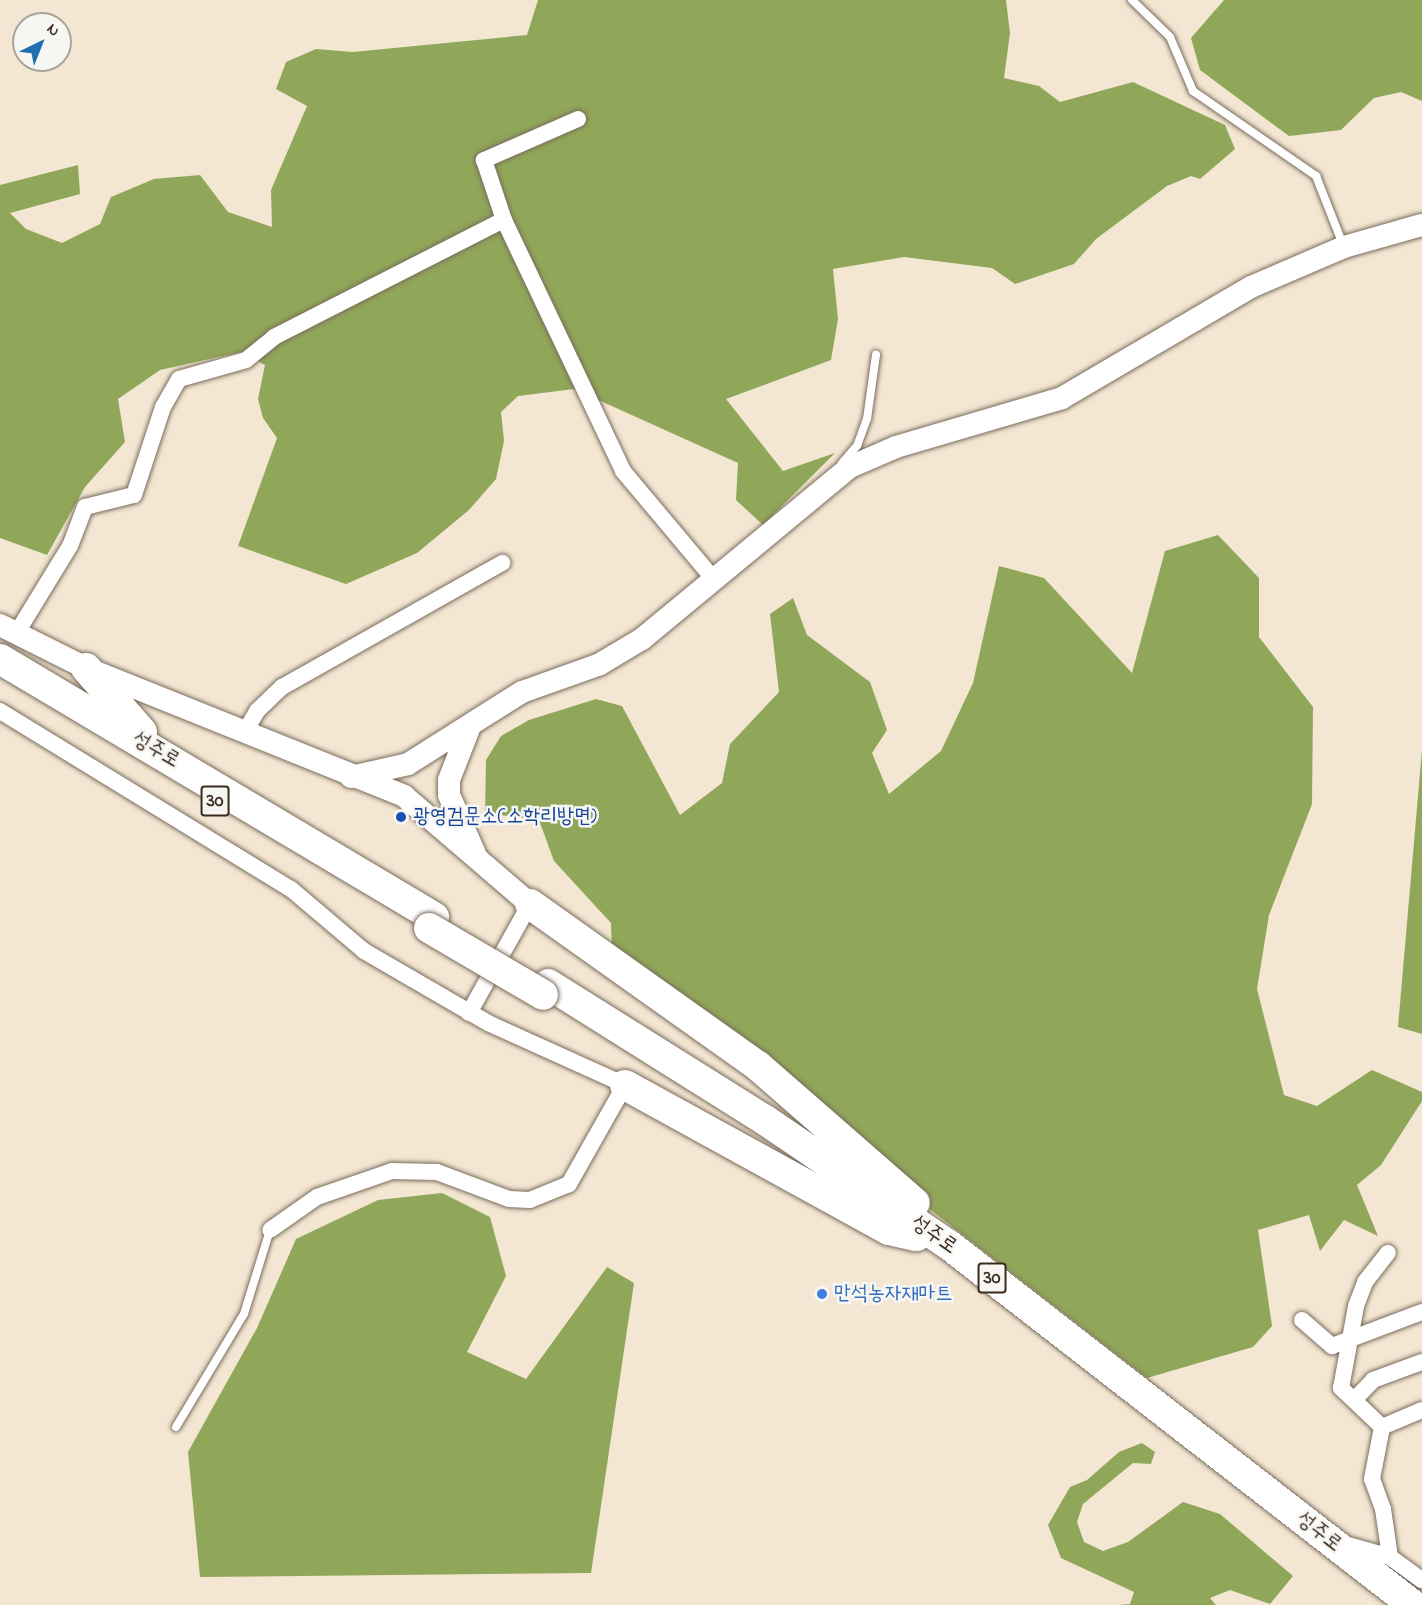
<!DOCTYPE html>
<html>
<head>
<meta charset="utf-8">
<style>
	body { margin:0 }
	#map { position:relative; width:1422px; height:1605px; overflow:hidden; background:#f3e6d2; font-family:"Indie Flower","Poor Story",sans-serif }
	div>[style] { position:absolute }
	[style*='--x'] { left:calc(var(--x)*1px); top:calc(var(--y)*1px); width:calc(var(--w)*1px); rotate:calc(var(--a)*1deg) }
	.forest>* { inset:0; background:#90a759 }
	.roads { filter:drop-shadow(0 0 2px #7b6c5d) drop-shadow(0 0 2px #7b6c5d) }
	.lane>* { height:8px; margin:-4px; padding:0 4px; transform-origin:4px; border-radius:4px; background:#fff }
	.street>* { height:16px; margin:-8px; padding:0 8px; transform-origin:8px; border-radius:8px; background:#fff }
	.secondary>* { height:22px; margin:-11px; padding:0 11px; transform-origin:11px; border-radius:11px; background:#fff }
	.highway>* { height:30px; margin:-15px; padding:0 15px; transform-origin:15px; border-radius:15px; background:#fff }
	.bridges { filter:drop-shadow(0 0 2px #7b6c5d) drop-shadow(0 0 2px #7b6c5d) }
	.highway-bridge>* { height:30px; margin:-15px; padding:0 15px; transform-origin:15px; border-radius:15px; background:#fff }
	.dots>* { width:16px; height:16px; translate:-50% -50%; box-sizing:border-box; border:3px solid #f6f6f2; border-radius:50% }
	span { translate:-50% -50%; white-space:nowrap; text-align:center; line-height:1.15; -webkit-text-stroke:5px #f6f6f2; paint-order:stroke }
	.shield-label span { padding:2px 4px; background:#f6f6f2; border:2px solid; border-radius:4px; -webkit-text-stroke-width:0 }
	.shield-label { font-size:20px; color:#3b2a1e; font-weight:700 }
	.street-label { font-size:21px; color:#3b2a1e }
	.transit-label { font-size:21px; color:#164399 }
	.left { translate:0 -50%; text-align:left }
	.shop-label { font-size:21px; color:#366cbe }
	.north { position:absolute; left:12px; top:12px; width:60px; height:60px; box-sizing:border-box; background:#f6f6f2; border:2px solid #aba49d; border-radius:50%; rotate:43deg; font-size:16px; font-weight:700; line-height:24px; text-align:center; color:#3b2a1e }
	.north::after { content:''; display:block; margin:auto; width:21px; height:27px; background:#1f6fb2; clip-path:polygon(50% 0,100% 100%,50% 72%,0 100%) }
</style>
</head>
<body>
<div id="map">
	<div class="forest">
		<i style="clip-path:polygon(538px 0,1006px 0,1010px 33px,1004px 78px,1039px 86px,1060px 102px,1133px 82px,1225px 125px,1235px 149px,1200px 179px,1191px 176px,1167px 186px,1096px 239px,1074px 264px,1015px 284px,992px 268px,904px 257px,833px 269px,838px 319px,831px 360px,726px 399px,783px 471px,835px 453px,763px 525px,736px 500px,738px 463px,574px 389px,518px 396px,501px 412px,504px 441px,496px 479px,469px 510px,417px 553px,346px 584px,238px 546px,277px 438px,263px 418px,258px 399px,265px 365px,241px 352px,160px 370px,118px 399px,125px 442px,85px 487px,47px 555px,0 538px,0 185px,78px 165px,80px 194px,10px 213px,26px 229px,62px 243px,100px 224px,111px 197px,154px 179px,200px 175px,228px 212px,272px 227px,271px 190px,307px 106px,276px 89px,286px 62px,316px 49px,353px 52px,527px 35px)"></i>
		<i style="clip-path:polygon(1224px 0,1422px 0,1422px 101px,1401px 92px,1374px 98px,1341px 130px,1289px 136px,1200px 70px,1191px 38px)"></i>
		<i style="clip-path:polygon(1218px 535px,1259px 578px,1259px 637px,1313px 707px,1312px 804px,1269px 915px,1257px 989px,1284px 1095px,1317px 1106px,1372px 1070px,1422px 1092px,1422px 1101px,1381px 1165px,1357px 1185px,1378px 1236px,1344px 1220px,1320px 1251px,1309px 1215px,1258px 1230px,1272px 1326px,1253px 1347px,1147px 1378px,842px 1141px,612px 954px,611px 923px,554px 861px,539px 820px,485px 813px,486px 760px,501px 736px,529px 720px,596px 699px,622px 706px,680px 815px,722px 783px,730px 744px,779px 692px,770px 614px,793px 598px,807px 635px,870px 682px,887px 730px,872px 753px,889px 794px,941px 751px,973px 683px,999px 566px,1044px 578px,1132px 673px,1165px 551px)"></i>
		<i style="clip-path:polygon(1422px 750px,1422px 1034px,1398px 1027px)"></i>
		<i style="clip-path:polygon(442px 1193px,490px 1217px,506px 1276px,467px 1352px,526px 1379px,607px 1267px,634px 1283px,591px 1573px,200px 1577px,188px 1452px,257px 1328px,296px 1239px,378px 1200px)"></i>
		<i style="clip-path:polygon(1142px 1443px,1155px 1452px,1151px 1464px,1133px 1463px,1083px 1504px,1077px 1522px,1084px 1542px,1103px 1551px,1128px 1542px,1183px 1502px,1220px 1514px,1293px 1576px,1270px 1604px,1230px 1590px,1210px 1598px,1216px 1605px,1119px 1605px,1130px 1604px,1134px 1592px,1061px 1558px,1048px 1525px,1070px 1487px,1087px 1480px,1119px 1452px)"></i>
	</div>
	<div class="roads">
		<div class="lane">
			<i style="--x:1132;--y:0;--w:53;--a:44.2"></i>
			<i style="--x:1170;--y:37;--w:59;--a:66.9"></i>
			<i style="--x:1193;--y:91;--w:150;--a:34.6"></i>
			<i style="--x:1316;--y:176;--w:76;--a:68.5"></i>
			<i style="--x:842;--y:463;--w:23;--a:-49"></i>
			<i style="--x:857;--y:446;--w:29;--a:-70"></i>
			<i style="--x:867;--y:419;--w:65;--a:-82"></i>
			<i style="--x:176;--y:1427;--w:132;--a:-59"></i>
			<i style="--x:244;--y:1314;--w:88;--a:-72.8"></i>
		</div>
		<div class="street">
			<i style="--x:578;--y:119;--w:103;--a:156.4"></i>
			<i style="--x:484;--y:160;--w:63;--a:71.6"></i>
			<i style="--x:504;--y:220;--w:278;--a:64.6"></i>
			<i style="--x:623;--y:471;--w:138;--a:50"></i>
			<i style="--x:16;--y:634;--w:103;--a:-58.5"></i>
			<i style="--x:70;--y:546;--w:42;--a:-69"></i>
			<i style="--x:85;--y:507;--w:50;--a:-13.8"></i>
			<i style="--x:134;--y:495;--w:93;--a:-71.8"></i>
			<i style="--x:163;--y:407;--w:32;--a:-60"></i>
			<i style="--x:179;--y:379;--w:70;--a:-15.8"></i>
			<i style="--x:246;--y:360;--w:36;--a:-39"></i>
			<i style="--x:274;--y:337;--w:258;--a:-27"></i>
			<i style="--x:0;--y:711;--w:341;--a:31.5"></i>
			<i style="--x:291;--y:889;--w:96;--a:40.3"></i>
			<i style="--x:364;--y:951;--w:143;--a:30.1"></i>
			<i style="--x:488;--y:1023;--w:150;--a:24.3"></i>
			<i style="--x:625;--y:1085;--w:114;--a:119.5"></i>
			<i style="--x:569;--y:1184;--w:42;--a:157.7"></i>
			<i style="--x:530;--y:1200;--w:21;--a:-177"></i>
			<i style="--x:509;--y:1199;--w:77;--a:-159.4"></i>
			<i style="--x:437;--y:1172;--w:45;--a:-178.7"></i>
			<i style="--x:392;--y:1171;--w:79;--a:160.9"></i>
			<i style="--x:317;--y:1197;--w:57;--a:144.9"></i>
			<i style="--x:244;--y:733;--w:26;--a:-59"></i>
			<i style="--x:257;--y:711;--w:35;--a:-44"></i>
			<i style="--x:282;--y:687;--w:253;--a:-29.4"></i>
			<i style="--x:469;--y:1013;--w:125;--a:-60.8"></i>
			<i style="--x:1302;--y:1320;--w:40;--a:41"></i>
			<i style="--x:1332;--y:1346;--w:96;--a:-20.7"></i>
			<i style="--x:1354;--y:1400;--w:28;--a:-46"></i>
			<i style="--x:1373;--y:1380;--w:52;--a:-20.2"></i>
			<i style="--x:1382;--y:1427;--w:57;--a:-136.4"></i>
			<i style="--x:1341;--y:1388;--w:83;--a:-79.6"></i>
			<i style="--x:1356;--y:1306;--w:26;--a:-69"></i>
			<i style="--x:1365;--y:1282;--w:37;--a:-52"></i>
			<i style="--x:1348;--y:1545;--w:44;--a:15.9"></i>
			<i style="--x:1390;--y:1557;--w:39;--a:36"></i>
			<i style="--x:1390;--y:1557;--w:49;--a:-98.3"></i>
			<i style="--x:1383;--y:1509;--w:32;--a:-110"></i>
			<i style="--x:1372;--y:1479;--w:53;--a:-79.1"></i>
			<i style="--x:1382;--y:1427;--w:43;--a:-23"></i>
		</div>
		<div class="secondary">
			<i style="--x:0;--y:625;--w:96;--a:26.6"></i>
			<i style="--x:86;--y:668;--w:343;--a:21.9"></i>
			<i style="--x:404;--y:796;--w:166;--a:40.6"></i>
			<i style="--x:470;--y:726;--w:58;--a:111.3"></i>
			<i style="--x:449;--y:780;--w:15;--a:90"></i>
			<i style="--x:449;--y:795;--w:64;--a:66.2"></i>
			<i style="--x:351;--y:777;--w:58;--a:-12.8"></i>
			<i style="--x:408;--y:764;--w:135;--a:-32.3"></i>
			<i style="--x:522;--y:692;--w:83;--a:-19.7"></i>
			<i style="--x:600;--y:664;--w:49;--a:-30.8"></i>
			<i style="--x:642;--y:639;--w:270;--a:-39.6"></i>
			<i style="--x:850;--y:467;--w:50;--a:-23.5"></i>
			<i style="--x:896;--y:447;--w:173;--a:-16.4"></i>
			<i style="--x:1062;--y:398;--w:219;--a:-30.4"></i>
			<i style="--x:1251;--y:287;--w:101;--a:-23.3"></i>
			<i style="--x:1344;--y:247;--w:81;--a:-15.8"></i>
		</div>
		<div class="highway">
			<i style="--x:0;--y:659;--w:505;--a:30.73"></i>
			<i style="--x:86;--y:668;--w:85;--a:48.8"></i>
			<i style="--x:530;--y:904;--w:280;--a:35.4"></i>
			<i style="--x:758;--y:1066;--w:208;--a:41.1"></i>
			<i style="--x:548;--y:984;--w:256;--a:32.1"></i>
			<i style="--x:765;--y:1120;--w:222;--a:34.2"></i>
			<i style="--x:949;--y:1245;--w:587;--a:37.81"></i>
			<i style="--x:625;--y:1085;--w:301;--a:28.8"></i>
			<i style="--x:889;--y:1230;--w:28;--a:13"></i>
		</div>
	</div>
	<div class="bridges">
		<div class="highway-bridge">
			<i style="--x:429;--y:928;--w:132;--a:30.4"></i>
		</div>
	</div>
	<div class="dots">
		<i style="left:401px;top:817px;background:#1a4fb4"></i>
		<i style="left:822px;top:1294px;background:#3f7fe0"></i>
	</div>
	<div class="shield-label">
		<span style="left:215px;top:801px">30</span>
		<span style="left:992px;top:1278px">30</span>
	</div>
	<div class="street-label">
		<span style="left:156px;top:750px;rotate:30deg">성주로</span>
		<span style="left:934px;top:1235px;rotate:35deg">성주로</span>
		<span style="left:1319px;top:1532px;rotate:38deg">성주로</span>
	</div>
	<div class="transit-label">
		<span class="left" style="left:413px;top:817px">광영검문소(소학리방면)</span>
	</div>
	<div class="shop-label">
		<span class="left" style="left:834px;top:1294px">만석농자재마트</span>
	</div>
	<div class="north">N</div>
</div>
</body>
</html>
